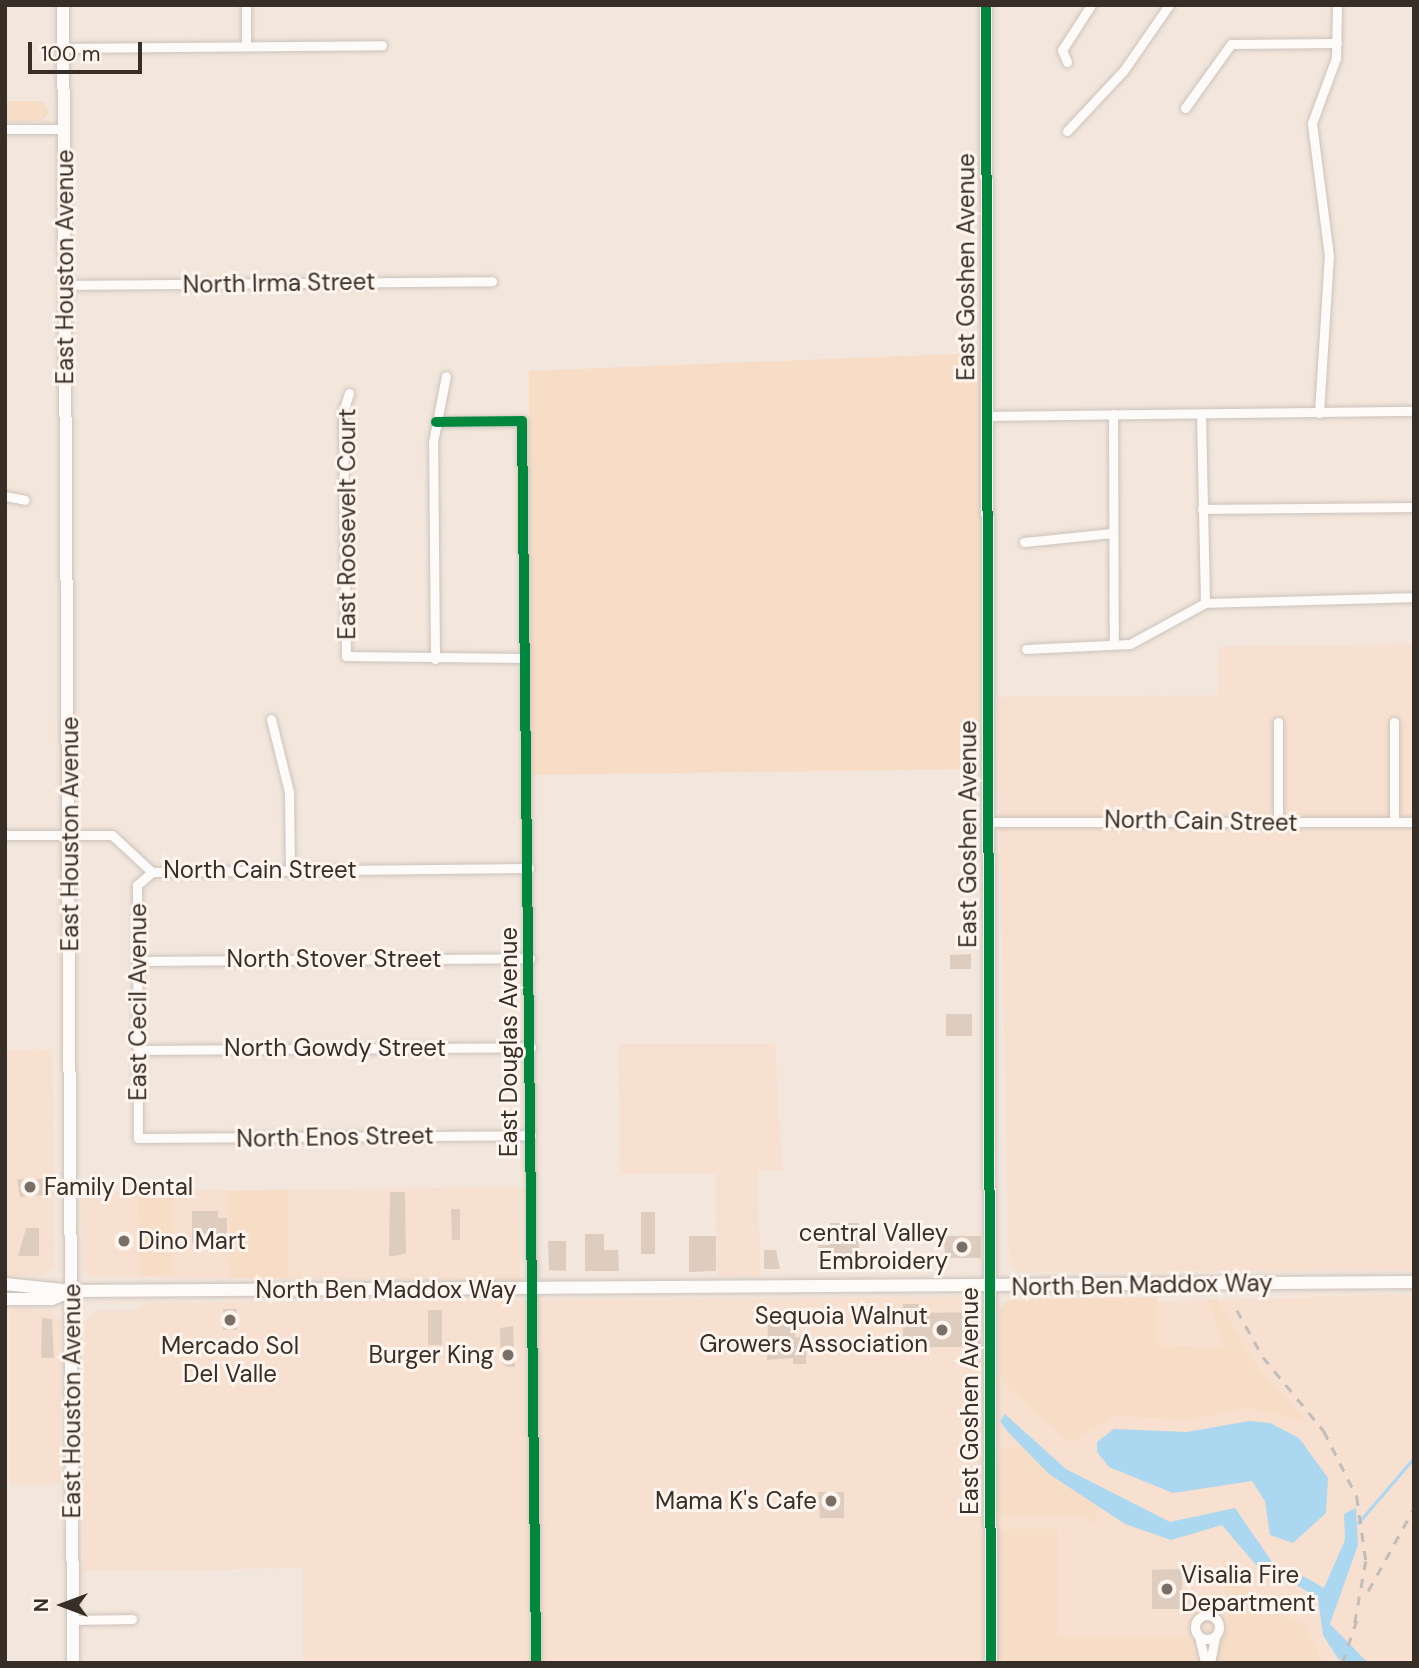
<!DOCTYPE html>
<html>
<head>
<meta charset="utf-8">
<style>
	body { margin:0 }
	#map { position:relative; width:1419px; height:1668px; overflow:hidden; background:#f3e6dc; font-family:"DM Sans",sans-serif }
	div>[style] { position:absolute }
	[style*='--x'] { left:calc(var(--x)*1px); top:calc(var(--y)*1px); width:calc(var(--w)*1px); rotate:calc(var(--a)*1deg) }
	.built>* { inset:0; background:#f7e0cf }
	.green>* { inset:0; background:#f7dcc6 }
	.water>* { inset:0; background:#abd7f1 }
	.stream>* { height:2.5px; margin:-1.25px; padding:0 1.25px; transform-origin:1.25px; border-radius:1.25px; background:#abd7f1 }
	.building>* { inset:0; background:#decdbf }
	.roads { filter:drop-shadow(0 0 2px #ccc3bb) drop-shadow(0 0 2px #ccc3bb) }
	.street>* { height:9px; margin:-4.5px; padding:0 4.5px; transform-origin:4.5px; border-radius:4.5px; background:#fdfbfa }
	.street>.ring { margin:-4.5px; padding:0; box-sizing:content-box; background:none; border:9px solid #fdfbfa; border-radius:50% }
	.secondary>* { height:12px; margin:-6px; padding:0 6px; transform-origin:6px; border-radius:6px; background:#fdfbfa }
	.rail>* { height:2.5px; margin-top:-1.25px; transform-origin:0; background:repeating-linear-gradient(90deg,#c0bdbb 0 9px,transparent 0 18px) }
	.cycleway>* { height:10px; margin:-5px; padding:0 5px; transform-origin:5px; border-radius:5px; background:#00873e }
	.dots>* { width:19px; height:19px; translate:-50% -50%; box-sizing:border-box; border:4px solid #fff5ee; border-radius:50% }
	span { translate:-50% -50%; white-space:nowrap; text-align:center; line-height:1.15; -webkit-text-stroke:6px #fff5ee; paint-order:stroke }
	.street-label { font-size:24px; color:#372f27 }
	.poi-label { font-size:24px; color:#372f27 }
	.left { translate:0 -50%; text-align:left }
	.right { translate:-100% -50%; text-align:right }
	.frame { position:absolute; inset:0; border:7px solid #372f27; pointer-events:none }
	.north { position:absolute; left:28px; top:1570px; width:70px; height:70px; -webkit-text-stroke:5px #fff5ee; paint-order:stroke; rotate:270deg; font-size:19px; font-weight:700; line-height:28px; text-align:center; color:#372f27 }
	.north::after { content:''; display:block; margin:auto; width:24px; height:32px; background:#372f27; clip-path:polygon(50% 0,100% 100%,50% 72%,0 100%) }
	.scale { position:absolute; left:28px; top:42px; width:114px; height:32px; box-sizing:border-box; border:4px solid #372f27; border-top:0; padding-left:9px; font-size:21px; line-height:24px; white-space:nowrap; color:#372f27; -webkit-text-stroke:5px #fff5ee; paint-order:stroke }
</style>
</head>
<body>
<div id="map">
	<div class="built">
		<i style="clip-path:polygon(1414px 644px,1414px 1270px,1018px 1272px,1009px 1264px,997px 697px,1218px 695px,1219px 647px)"></i>
		<i style="clip-path:polygon(619px 1044px,775px 1044px,782px 1170px,758px 1170px,760px 1276px,717px 1276px,716px 1173px,620px 1174px)"></i>
		<i style="clip-path:polygon(52px 1049px,55px 1267px,42px 1275px,5px 1275px,5px 1050px)"></i>
		<i style="clip-path:polygon(523px 1187px,520px 1281px,90px 1277px,83px 1267px,82px 1192px)"></i>
		<i style="clip-path:polygon(1414px 1294px,1414px 1663px,303px 1663px,303px 1568px,83px 1571px,85px 1321px,95px 1311px,134px 1311px,148px 1303px,977px 1297px,983px 1305px,1004px 1306px)"></i>
		<i style="clip-path:polygon(10px 1308px,50px 1310px,61px 1321px,60px 1484px,10px 1485px)"></i>
	</div>
	<div class="green">
		<i style="clip-path:polygon(5px 101px,43px 101px,49px 113px,42px 121px,5px 122px)"></i>
		<i style="clip-path:polygon(980px 353px,980px 769px,529px 775px,529px 371px)"></i>
		<i style="clip-path:polygon(288px 1190px,288px 1278px,229px 1278px,228px 1191px)"></i>
		<i style="clip-path:polygon(173px 1191px,173px 1274px,141px 1277px,138px 1192px)"></i>
		<i style="clip-path:polygon(1157px 1297px,1157px 1345px,1226px 1348px,1208px 1300px,1217px 1299px,1254px 1363px,1308px 1422px,1247px 1408px,1190px 1420px,1114px 1416px,1071px 1443px,1008px 1388px,1000px 1373px,1000px 1311px,1007px 1300px)"></i>
		<i style="clip-path:polygon(1023px 1445px,1049px 1474px,1098px 1507px,1094px 1523px,1080px 1516px,998px 1515px,999px 1450px)"></i>
		<i style="clip-path:polygon(998px 1529px,1057px 1529px,1057px 1637px,1188px 1637px,1197px 1663px,997px 1663px)"></i>
		<i style="clip-path:polygon(1223px 1556px,1266px 1610px,1305px 1623px,1323px 1663px,1214px 1663px,1228px 1625px)"></i>
	</div>
	<div class="water">
		<i style="clip-path:polygon(1005px 1414px,1066px 1469px,1170px 1522px,1235px 1508px,1286px 1582px,1262px 1572px,1222px 1525px,1171px 1540px,1125px 1524px,1049px 1474px,1007px 1431px,1000px 1421px)"></i>
		<i style="clip-path:polygon(1249px 1421px,1270px 1423px,1299px 1438px,1328px 1478px,1326px 1513px,1293px 1543px,1270px 1535px,1265px 1501px,1252px 1481px,1173px 1493px,1109px 1467px,1097px 1452px,1097px 1442px,1114px 1429px,1187px 1432px)"></i>
		<i style="clip-path:polygon(1356px 1508px,1358px 1545px,1330px 1624px,1368px 1663px,1339px 1660px,1323px 1635px,1318px 1598px,1297px 1585px,1303px 1576px,1324px 1588px,1345px 1540px,1344px 1514px)"></i>
	</div>
	<div class="stream">
		<i style="--x:1358;--y:1523;--w:86;--a:-49.3"></i>
		<i style="--x:1284;--y:1579;--w:14;--a:8"></i>
	</div>
	<div class="building">
		<i style="clip-path:polygon(971px 954px,971px 969px,950px 969px,950px 955px)"></i>
		<i style="clip-path:polygon(946px 1014px,972px 1014px,972px 1036px,946px 1036px)"></i>
		<i style="clip-path:polygon(17px 1179px,44px 1179px,44px 1195px,20px 1197px)"></i>
		<i style="clip-path:polygon(390px 1192px,405px 1192px,406px 1253px,395px 1256px,389px 1256px)"></i>
		<i style="clip-path:polygon(451px 1209px,460px 1209px,460px 1240px,452px 1240px)"></i>
		<i style="clip-path:polygon(192px 1211px,218px 1211px,218px 1218px,227px 1218px,227px 1242px,192px 1243px)"></i>
		<i style="clip-path:polygon(641px 1212px,655px 1212px,655px 1254px,641px 1254px)"></i>
		<i style="clip-path:polygon(830px 1223px,859px 1223px,859px 1266px,818px 1270px,818px 1245px,830px 1245px)"></i>
		<i style="clip-path:polygon(26px 1228px,39px 1228px,39px 1256px,18px 1256px)"></i>
		<i style="clip-path:polygon(585px 1234px,604px 1234px,604px 1250px,618px 1250px,619px 1271px,585px 1271px)"></i>
		<i style="clip-path:polygon(689px 1236px,716px 1236px,716px 1271px,689px 1272px)"></i>
		<i style="clip-path:polygon(944px 1236px,981px 1236px,981px 1258px,945px 1258px)"></i>
		<i style="clip-path:polygon(548px 1241px,566px 1241px,566px 1271px,549px 1270px)"></i>
		<i style="clip-path:polygon(764px 1250px,776px 1250px,780px 1269px,764px 1269px)"></i>
		<i style="clip-path:polygon(903px 1304px,919px 1304px,919px 1313px,980px 1312px,981px 1347px,903px 1347px)"></i>
		<i style="clip-path:polygon(223px 1309px,237px 1309px,237px 1330px,223px 1330px)"></i>
		<i style="clip-path:polygon(428px 1310px,442px 1310px,442px 1345px,428px 1345px)"></i>
		<i style="clip-path:polygon(768px 1315px,795px 1318px,795px 1337px,806px 1337px,806px 1364px,793px 1364px,793px 1358px,767px 1360px)"></i>
		<i style="clip-path:polygon(42px 1318px,52px 1319px,54px 1358px,41px 1358px)"></i>
		<i style="clip-path:polygon(513px 1326px,515px 1367px,507px 1367px,501px 1363px,500px 1328px)"></i>
		<i style="clip-path:polygon(818px 1492px,844px 1492px,844px 1518px,820px 1518px)"></i>
		<i style="clip-path:polygon(1182px 1569px,1182px 1609px,1152px 1609px,1152px 1570px)"></i>
	</div>
	<div class="roads">
		<div class="street">
			<i style="--x:246;--y:5;--w:41;--a:90"></i>
			<i style="--x:63;--y:48;--w:319;--a:-0.5"></i>
			<i style="--x:1067;--y:62;--w:13;--a:-113"></i>
			<i style="--x:1062;--y:50;--w:54;--a:-57.2"></i>
			<i style="--x:1185;--y:108;--w:79;--a:-54.3"></i>
			<i style="--x:1231;--y:44;--w:106;--a:-0.5"></i>
			<i style="--x:5;--y:129;--w:59;--a:0"></i>
			<i style="--x:1067;--y:131;--w:83;--a:-46.9"></i>
			<i style="--x:1124;--y:70;--w:79;--a:-55.3"></i>
			<i style="--x:65;--y:285;--w:427;--a:-0.5"></i>
			<i style="--x:349;--y:393;--w:20;--a:108"></i>
			<i style="--x:343;--y:412;--w:244;--a:89.3"></i>
			<i style="--x:346;--y:656;--w:178;--a:0.6"></i>
			<i style="--x:1319;--y:413;--w:157;--a:-86.4"></i>
			<i style="--x:1329;--y:256;--w:134;--a:-97.3"></i>
			<i style="--x:1312;--y:123;--w:69;--a:-69.7"></i>
			<i style="--x:1336;--y:58;--w:53;--a:-88.9"></i>
			<i style="--x:1113;--y:414;--w:230;--a:89.8"></i>
			<i style="--x:987;--y:416;--w:427;--a:-0.7"></i>
			<i style="--x:436;--y:422;--w:86;--a:-0.7"></i>
			<i style="--x:522;--y:421;--w:1242;--a:89.35"></i>
			<i style="--x:5;--y:496;--w:20;--a:11"></i>
			<i style="--x:1202;--y:509;--w:212;--a:-0.5"></i>
			<i style="--x:1024;--y:542;--w:89;--a:-5.8"></i>
			<i style="--x:1205;--y:603;--w:209;--a:-1.6"></i>
			<i style="--x:1026;--y:649;--w:104;--a:-2.8"></i>
			<i style="--x:1130;--y:644;--w:85;--a:-28.7"></i>
			<i style="--x:1205;--y:603;--w:189;--a:-91.2"></i>
			<i style="--x:435;--y:659;--w:217;--a:-90.5"></i>
			<i style="--x:433;--y:442;--w:67;--a:-78.9"></i>
			<i style="--x:271;--y:719;--w:75;--a:76.1"></i>
			<i style="--x:289;--y:792;--w:78;--a:89.3"></i>
			<i style="--x:1278;--y:722;--w:101;--a:90"></i>
			<i style="--x:989;--y:822;--w:425;--a:0"></i>
			<i style="--x:1394;--y:822;--w:100;--a:-90"></i>
			<i style="--x:5;--y:835;--w:107;--a:0"></i>
			<i style="--x:112;--y:835;--w:54;--a:42.8"></i>
			<i style="--x:152;--y:872;--w:377;--a:-0.6"></i>
			<i style="--x:152;--y:872;--w:20;--a:139"></i>
			<i style="--x:137;--y:885;--w:253;--a:89.8"></i>
			<i style="--x:138;--y:1138;--w:393;--a:-0.4"></i>
			<i style="--x:137;--y:961;--w:393;--a:-0.4"></i>
			<i style="--x:138;--y:1050;--w:393;--a:-0.4"></i>
			<i class="ring" style="left:1195px;top:1615px;width:15px;height:15px"></i>
			<i style="--x:73;--y:1620;--w:59;--a:-1"></i>
			<i style="--x:1199;--y:1636;--w:28;--a:77"></i>
			<i style="--x:1210;--y:1663;--w:26;--a:-79"></i>
		</div>
		<div class="secondary">
			<i style="--x:63;--y:5;--w:1658;--a:89.65"></i>
			<i style="--x:986;--y:5;--w:1658;--a:89.83"></i>
			<i style="--x:5;--y:1284;--w:67;--a:6"></i>
			<i style="--x:72;--y:1291;--w:1342;--a:-0.38"></i>
			<i style="--x:5;--y:1299;--w:47;--a:0"></i>
			<i style="--x:52;--y:1299;--w:22;--a:-22"></i>
		</div>
	</div>
	<div class="rail">
		<i style="--x:1237;--y:1310;--w:54;--a:61"></i>
		<i style="--x:1263;--y:1357;--w:96;--a:50.5"></i>
		<i style="--x:1324;--y:1431;--w:74;--a:63.4"></i>
		<i style="--x:1357;--y:1497;--w:65;--a:82"></i>
		<i style="--x:1366;--y:1561;--w:63;--a:100.1"></i>
		<i style="--x:1368;--y:1591;--w:95;--a:-61"></i>
		<i style="--x:1342;--y:1663;--w:53;--a:-71.2"></i>
	</div>
	<div class="cycleway">
		<i style="--x:986;--y:5;--w:1658;--a:89.83"></i>
		<i style="--x:436;--y:422;--w:86;--a:-0.7"></i>
		<i style="--x:522;--y:421;--w:1242;--a:89.35"></i>
	</div>
	<div class="dots">
		<i style="left:30px;top:1187px;background:#796f66"></i>
		<i style="left:124px;top:1241px;background:#796f66"></i>
		<i style="left:962px;top:1247px;background:#796f66"></i>
		<i style="left:230px;top:1320px;background:#796f66"></i>
		<i style="left:942px;top:1330px;background:#796f66"></i>
		<i style="left:508px;top:1355px;background:#796f66"></i>
		<i style="left:831px;top:1501px;background:#796f66"></i>
		<i style="left:1167px;top:1589px;background:#796f66"></i>
	</div>
	<div class="street-label">
		<span style="left:65px;top:267px;rotate:-90deg">East Houston Avenue</span>
		<span style="left:966px;top:267px;rotate:-90deg">East Goshen Avenue</span>
		<span style="left:279px;top:283px;rotate:-1deg">North Irma Street</span>
		<span style="left:347px;top:524px;rotate:-90deg">East Roosevelt Court</span>
		<span style="left:1201px;top:821px;rotate:1deg">North Cain Street</span>
		<span style="left:70px;top:834px;rotate:-90deg">East Houston Avenue</span>
		<span style="left:968px;top:834px;rotate:-90deg">East Goshen Avenue</span>
		<span style="left:260px;top:870px">North Cain Street</span>
		<span style="left:334px;top:959px">North Stover Street</span>
		<span style="left:138px;top:1002px;rotate:-90deg">East Cecil Avenue</span>
		<span style="left:509px;top:1042px;rotate:-90deg">East Douglas Avenue</span>
		<span style="left:335px;top:1048px">North Gowdy Street</span>
		<span style="left:335px;top:1137px;rotate:-1deg">North Enos Street</span>
		<span style="left:1142px;top:1285px;rotate:-1deg">North Ben Maddox Way</span>
		<span style="left:386px;top:1290px">North Ben Maddox Way</span>
		<span style="left:72px;top:1401px;rotate:-90deg">East Houston Avenue</span>
		<span style="left:970px;top:1401px;rotate:-90deg">East Goshen Avenue</span>
	</div>
	<div class="poi-label">
		<span class="left" style="left:44px;top:1187px">Family Dental</span>
		<span class="right" style="left:948px;top:1247px">central Valley<br>Embroidery</span>
		<span class="left" style="left:138px;top:1241px">Dino Mart</span>
		<span class="right" style="left:928px;top:1330px">Sequoia Walnut<br>Growers Association</span>
		<span style="left:230px;top:1360px">Mercado Sol<br>Del Valle</span>
		<span class="right" style="left:494px;top:1355px">Burger King</span>
		<span class="right" style="left:817px;top:1501px">Mama K's Cafe</span>
		<span class="left" style="left:1181px;top:1589px">Visalia Fire<br>Department</span>
	</div>
	<div class="frame"></div>
	<div class="north">N</div>
	<div class="scale">100 m</div>
</div>
</body>
</html>
